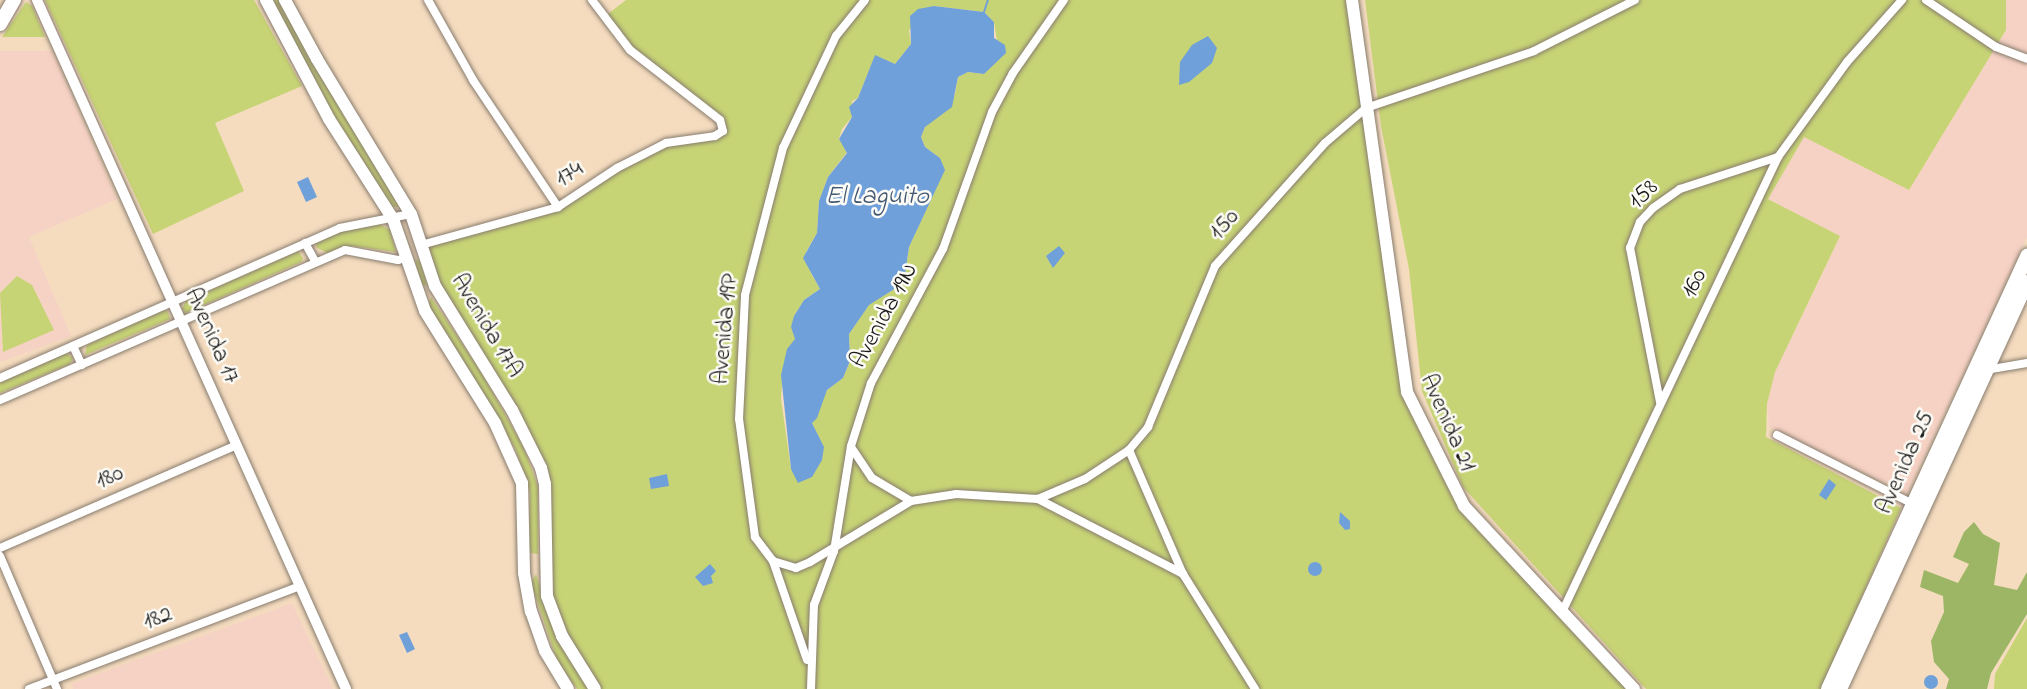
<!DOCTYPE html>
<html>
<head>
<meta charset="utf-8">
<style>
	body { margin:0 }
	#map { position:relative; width:2027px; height:689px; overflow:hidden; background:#f5dcbf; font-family:"Indie Flower",sans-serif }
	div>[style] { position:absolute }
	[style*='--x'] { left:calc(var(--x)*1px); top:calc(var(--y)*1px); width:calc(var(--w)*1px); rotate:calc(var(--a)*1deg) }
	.built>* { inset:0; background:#f6d2c4 }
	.green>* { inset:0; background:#c7d475 }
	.forest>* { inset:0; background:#9db666 }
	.water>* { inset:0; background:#70a0da }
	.round { border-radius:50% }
	.stream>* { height:2px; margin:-1px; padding:0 1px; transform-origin:1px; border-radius:1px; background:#70a0da }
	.roads { filter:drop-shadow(0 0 2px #887c6e) drop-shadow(0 0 2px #887c6e) }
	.minor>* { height:8px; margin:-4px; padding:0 4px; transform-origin:4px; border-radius:4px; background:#fff }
	.tertiary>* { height:10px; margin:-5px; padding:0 5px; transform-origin:5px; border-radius:5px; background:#fff }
	.secondary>* { height:12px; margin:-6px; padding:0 6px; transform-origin:6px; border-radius:6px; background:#fff }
	.primary>* { height:14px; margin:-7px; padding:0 7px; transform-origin:7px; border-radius:7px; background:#fff }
	.trunk>* { height:14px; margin:-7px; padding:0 7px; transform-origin:7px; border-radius:7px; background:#fff }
	span { translate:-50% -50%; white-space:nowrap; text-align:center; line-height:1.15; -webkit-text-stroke:5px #fdfcf7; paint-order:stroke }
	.street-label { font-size:24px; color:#1c1c1c }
	.water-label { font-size:26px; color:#425771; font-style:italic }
</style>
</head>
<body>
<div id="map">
	<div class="built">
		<i style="clip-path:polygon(2006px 0,2027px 0,2027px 237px,1907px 494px,1769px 427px,1767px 404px,1775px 372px,1840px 237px,1768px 199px,1804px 137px,1909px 190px,2006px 30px)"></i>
		<i style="clip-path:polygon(0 51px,53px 51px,117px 199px,29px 237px,71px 336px,0 362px)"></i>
		<i style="clip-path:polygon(292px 603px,333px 689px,73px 689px,71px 684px)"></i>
	</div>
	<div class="green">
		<i style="clip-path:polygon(45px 0,254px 0,302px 86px,215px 123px,244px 191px,153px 234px)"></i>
		<i style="clip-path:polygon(272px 0,281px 0,399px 207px,392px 207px,334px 116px)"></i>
		<i style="clip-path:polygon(evenodd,626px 0,1352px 0,1407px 392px,1464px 506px,1634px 689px,595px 689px,547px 596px,541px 468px,446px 307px,421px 245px,558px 207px,666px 143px,715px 136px,725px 127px,630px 50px,604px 17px,626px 0,934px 6px,984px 12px,994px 22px,997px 41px,984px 74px,968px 72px,958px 77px,955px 94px,925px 127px,921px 137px,925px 147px,940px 158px,937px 186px,909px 247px,905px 274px,896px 288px,869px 304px,849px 334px,850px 361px,843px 378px,827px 390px,812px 423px,823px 447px,822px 460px,791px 469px,781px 399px,783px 369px,795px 339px,794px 316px,804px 300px,820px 289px,811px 273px,806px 252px,817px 233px,819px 201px,828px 177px,847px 152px,839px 139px,842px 129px,852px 117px,852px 101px,858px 98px,875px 56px,895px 64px,911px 44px,909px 30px,934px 6px)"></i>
		<i style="clip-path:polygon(1365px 0,2006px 0,2006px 30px,1909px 190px,1804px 137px,1768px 199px,1840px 236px,1775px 372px,1767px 404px,1766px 437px,1901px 508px,1821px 689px,1646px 689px,1463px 487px,1422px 391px,1409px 269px,1381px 126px)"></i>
		<i style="clip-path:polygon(26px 2px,32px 6px,45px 37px,2px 37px)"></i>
		<i style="clip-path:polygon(374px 221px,390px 230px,396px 252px,352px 246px,328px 253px,317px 248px,315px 242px,338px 231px)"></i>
		<i style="clip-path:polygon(298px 251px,303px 258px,301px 262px,186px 313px,182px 309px,186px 301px)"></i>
		<i style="clip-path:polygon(415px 259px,421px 262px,427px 285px,421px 286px)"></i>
		<i style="clip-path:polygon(17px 276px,32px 285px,54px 330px,3px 352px,0 293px)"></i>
		<i style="clip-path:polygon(431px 297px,481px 372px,524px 448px,538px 487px,538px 554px,531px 553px,529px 547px,530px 492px,515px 448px,428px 305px)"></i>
		<i style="clip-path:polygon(163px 310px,168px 312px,170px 319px,85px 355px,87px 345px)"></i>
		<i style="clip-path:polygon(66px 353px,73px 358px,70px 364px,0 393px,0 382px)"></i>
		<i style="clip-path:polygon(536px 574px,557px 638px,588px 689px,577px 689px,557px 660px,531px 583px)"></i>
		<i style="clip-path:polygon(2027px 618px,2027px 689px,1994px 689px,1995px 674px)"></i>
	</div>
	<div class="forest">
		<i style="clip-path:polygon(1974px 522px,1983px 534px,2000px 543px,1994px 585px,2017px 590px,2027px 572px,2027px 614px,1991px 673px,1987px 689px,1946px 689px,1949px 679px,1934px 662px,1931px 641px,1944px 612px,1943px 596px,1920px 587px,1924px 570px,1958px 583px,1969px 564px,1953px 557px,1964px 532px)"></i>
	</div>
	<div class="water">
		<i style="clip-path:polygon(934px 6px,984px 12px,994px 22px,994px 38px,1005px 45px,1006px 53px,984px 74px,968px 72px,958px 77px,952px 107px,925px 127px,921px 137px,925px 147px,940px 158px,945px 170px,909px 247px,905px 274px,896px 288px,869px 305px,849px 334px,850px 361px,843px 378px,827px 390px,817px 418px,812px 423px,824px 447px,822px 460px,812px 477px,798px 483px,791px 469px,781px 375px,787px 349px,795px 339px,791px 327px,794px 316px,804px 300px,820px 289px,803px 258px,817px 233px,819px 201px,828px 177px,847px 153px,839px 139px,852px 117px,849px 107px,858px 98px,875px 55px,895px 64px,911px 44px,910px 16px,918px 9px)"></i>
		<i style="clip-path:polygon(1208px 36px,1217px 48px,1212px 63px,1189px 82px,1179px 85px,1180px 62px,1192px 45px)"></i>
		<i style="clip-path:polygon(308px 177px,317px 197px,306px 202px,297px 182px)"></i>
		<i style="clip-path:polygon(1059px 246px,1065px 253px,1053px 268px,1046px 256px)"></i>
		<i style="clip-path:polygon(667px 474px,669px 486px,651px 489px,649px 478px)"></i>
		<i style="clip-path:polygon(1829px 479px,1836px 485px,1826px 500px,1819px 495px)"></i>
		<i style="clip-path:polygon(1340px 512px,1350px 521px,1350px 529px,1345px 530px,1339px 523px)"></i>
		<i class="round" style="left:1308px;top:562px;width:14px;height:14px"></i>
		<i style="clip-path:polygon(710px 564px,716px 571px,711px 576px,713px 583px,703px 586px,695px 577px)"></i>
		<i style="clip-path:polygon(407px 632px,415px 649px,407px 653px,399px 635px)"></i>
		<i class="round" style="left:1924px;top:675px;width:14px;height:14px"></i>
	</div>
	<div class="stream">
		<i style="--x:984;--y:12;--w:13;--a:-72"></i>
	</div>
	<div class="roads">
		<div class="minor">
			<i style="--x:428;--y:0;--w:92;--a:60.6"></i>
			<i style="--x:473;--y:80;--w:153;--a:56.2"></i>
			<i style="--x:1926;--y:0;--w:84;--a:33.9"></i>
			<i style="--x:1996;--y:47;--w:33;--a:21"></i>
			<i style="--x:305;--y:243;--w:21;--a:61"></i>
			<i style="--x:421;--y:245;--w:142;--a:-15.5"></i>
			<i style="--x:558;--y:207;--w:71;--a:-33.5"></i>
			<i style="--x:617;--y:168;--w:55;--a:-27"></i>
			<i style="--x:666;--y:143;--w:49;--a:-8.1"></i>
			<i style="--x:715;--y:136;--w:9;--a:-32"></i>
			<i style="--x:723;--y:131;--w:11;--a:-105"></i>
			<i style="--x:720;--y:120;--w:114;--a:-142.1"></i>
			<i style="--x:630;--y:50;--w:63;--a:-127.2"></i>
			<i style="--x:73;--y:346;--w:21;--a:65"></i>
			<i style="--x:1986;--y:370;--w:42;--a:-9.7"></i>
			<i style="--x:0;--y:378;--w:372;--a:-23.8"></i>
			<i style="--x:340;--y:228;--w:72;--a:-11.2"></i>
			<i style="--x:0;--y:400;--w:376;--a:-23.5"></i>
			<i style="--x:345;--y:250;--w:54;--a:10.7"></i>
			<i style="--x:398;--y:260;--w:7;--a:-16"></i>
			<i style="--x:1660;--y:402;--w:157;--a:-101"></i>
			<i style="--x:1630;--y:248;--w:28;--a:-69"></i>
			<i style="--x:1640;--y:222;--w:19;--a:-47"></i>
			<i style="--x:1653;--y:208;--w:33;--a:-35"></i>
			<i style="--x:1680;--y:189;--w:103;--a:-18.1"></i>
			<i style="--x:1777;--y:435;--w:153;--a:26.9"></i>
			<i style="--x:851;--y:447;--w:37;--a:56"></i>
			<i style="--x:872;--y:478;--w:45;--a:30.5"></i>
			<i style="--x:1129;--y:450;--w:135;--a:66.5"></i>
			<i style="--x:1183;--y:574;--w:136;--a:57.9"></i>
			<i style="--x:1038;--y:499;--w:163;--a:27.3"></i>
			<i style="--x:0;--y:548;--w:258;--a:-23.5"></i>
			<i style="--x:0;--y:556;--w:145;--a:66.8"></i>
			<i style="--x:773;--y:561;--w:24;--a:17"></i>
			<i style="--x:796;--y:568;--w:15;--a:-23"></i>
			<i style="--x:810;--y:562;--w:118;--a:-31.1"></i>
			<i style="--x:911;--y:501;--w:46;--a:-8.8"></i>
			<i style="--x:956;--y:494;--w:82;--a:3.5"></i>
			<i style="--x:1038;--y:499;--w:51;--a:-23.1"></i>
			<i style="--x:1085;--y:479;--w:53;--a:-33.4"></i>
			<i style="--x:1129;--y:450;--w:30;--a:-50"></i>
			<i style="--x:1148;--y:427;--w:174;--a:-67.4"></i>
			<i style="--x:1215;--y:266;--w:165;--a:-48.2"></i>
			<i style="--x:1325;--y:143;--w:54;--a:-40.5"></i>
			<i style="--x:1366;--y:108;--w:177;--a:-18.7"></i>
			<i style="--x:1534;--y:51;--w:113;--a:-26.8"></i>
			<i style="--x:1563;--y:610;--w:501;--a:-64.61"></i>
			<i style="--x:1778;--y:157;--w:117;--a:-54"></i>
			<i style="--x:1847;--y:62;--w:83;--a:-48.4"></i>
			<i style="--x:807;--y:660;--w:105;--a:-109"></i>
			<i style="--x:773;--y:561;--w:30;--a:-127"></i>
			<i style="--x:755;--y:537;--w:119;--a:-97.7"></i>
			<i style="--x:739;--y:419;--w:124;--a:-87.2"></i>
			<i style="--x:745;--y:295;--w:152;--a:-75.5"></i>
			<i style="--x:783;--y:148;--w:124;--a:-64.7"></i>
			<i style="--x:836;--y:36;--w:46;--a:-51.1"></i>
			<i style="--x:29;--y:689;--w:290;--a:-20.8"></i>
			<i style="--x:811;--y:689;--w:84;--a:-88"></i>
			<i style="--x:814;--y:605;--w:58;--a:-69.7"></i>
			<i style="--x:834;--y:551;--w:106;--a:-80.8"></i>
			<i style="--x:851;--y:446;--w:66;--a:-72.4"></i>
			<i style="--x:871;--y:383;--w:152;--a:-61.8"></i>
			<i style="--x:943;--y:249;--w:145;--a:-70.3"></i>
			<i style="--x:992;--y:112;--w:44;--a:-61.7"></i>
			<i style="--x:1013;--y:73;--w:89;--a:-55.1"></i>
		</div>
		<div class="tertiary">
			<i style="--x:37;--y:0;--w:755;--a:65.84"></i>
		</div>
		<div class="secondary">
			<i style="--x:266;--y:0;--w:135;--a:62.1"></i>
			<i style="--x:329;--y:119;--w:119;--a:57.4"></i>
			<i style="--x:393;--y:219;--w:97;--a:70.8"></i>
			<i style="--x:425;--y:311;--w:132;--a:58"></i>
			<i style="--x:495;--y:423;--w:66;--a:65.8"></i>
			<i style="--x:522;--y:483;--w:90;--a:88.7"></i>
			<i style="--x:524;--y:573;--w:39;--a:80"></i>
			<i style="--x:531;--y:611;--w:42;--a:70.7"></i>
			<i style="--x:545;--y:651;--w:44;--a:58.8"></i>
			<i style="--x:285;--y:0;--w:67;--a:61.5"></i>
			<i style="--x:317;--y:59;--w:181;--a:58.8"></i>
			<i style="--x:411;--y:214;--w:76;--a:71.6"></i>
			<i style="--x:435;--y:286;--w:146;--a:58.2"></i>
			<i style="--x:512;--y:410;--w:65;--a:63.4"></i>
			<i style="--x:541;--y:468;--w:16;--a:76"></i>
			<i style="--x:545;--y:484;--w:112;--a:89"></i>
			<i style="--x:547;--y:596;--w:43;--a:69.4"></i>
			<i style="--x:562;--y:636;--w:62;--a:58.1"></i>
			<i style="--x:1352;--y:0;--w:396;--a:82"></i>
			<i style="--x:1407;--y:392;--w:127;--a:63.4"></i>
			<i style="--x:1464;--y:506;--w:250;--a:47.1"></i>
		</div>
		<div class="primary">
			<i style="--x:1828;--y:689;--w:477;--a:-65.3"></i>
			<i style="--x:1840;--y:689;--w:448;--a:-65.3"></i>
		</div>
		<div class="trunk">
			<i style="--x:0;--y:24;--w:28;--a:-60"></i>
		</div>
	</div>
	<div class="street-label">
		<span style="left:570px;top:175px;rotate:-33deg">174</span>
		<span style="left:1644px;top:195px;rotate:-43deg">158</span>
		<span style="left:1225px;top:225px;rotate:-49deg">150</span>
		<span style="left:1695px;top:284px;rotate:-64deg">160</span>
		<span style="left:885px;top:316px;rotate:-61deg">Avenida 19N</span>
		<span style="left:486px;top:326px;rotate:59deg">Avenida 17A</span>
		<span style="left:726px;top:329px;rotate:-85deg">Avenida 19P</span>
		<span style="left:211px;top:336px;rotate:66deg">Avenida 17</span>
		<span style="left:1447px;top:423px;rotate:66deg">Avenida 21</span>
		<span style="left:1906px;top:463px;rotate:-66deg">Avenida 25</span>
		<span style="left:110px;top:478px;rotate:-24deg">180</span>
		<span style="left:158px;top:619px;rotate:-21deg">182</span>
	</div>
	<div class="water-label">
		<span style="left:877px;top:198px">El Laguito</span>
	</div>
</div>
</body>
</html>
